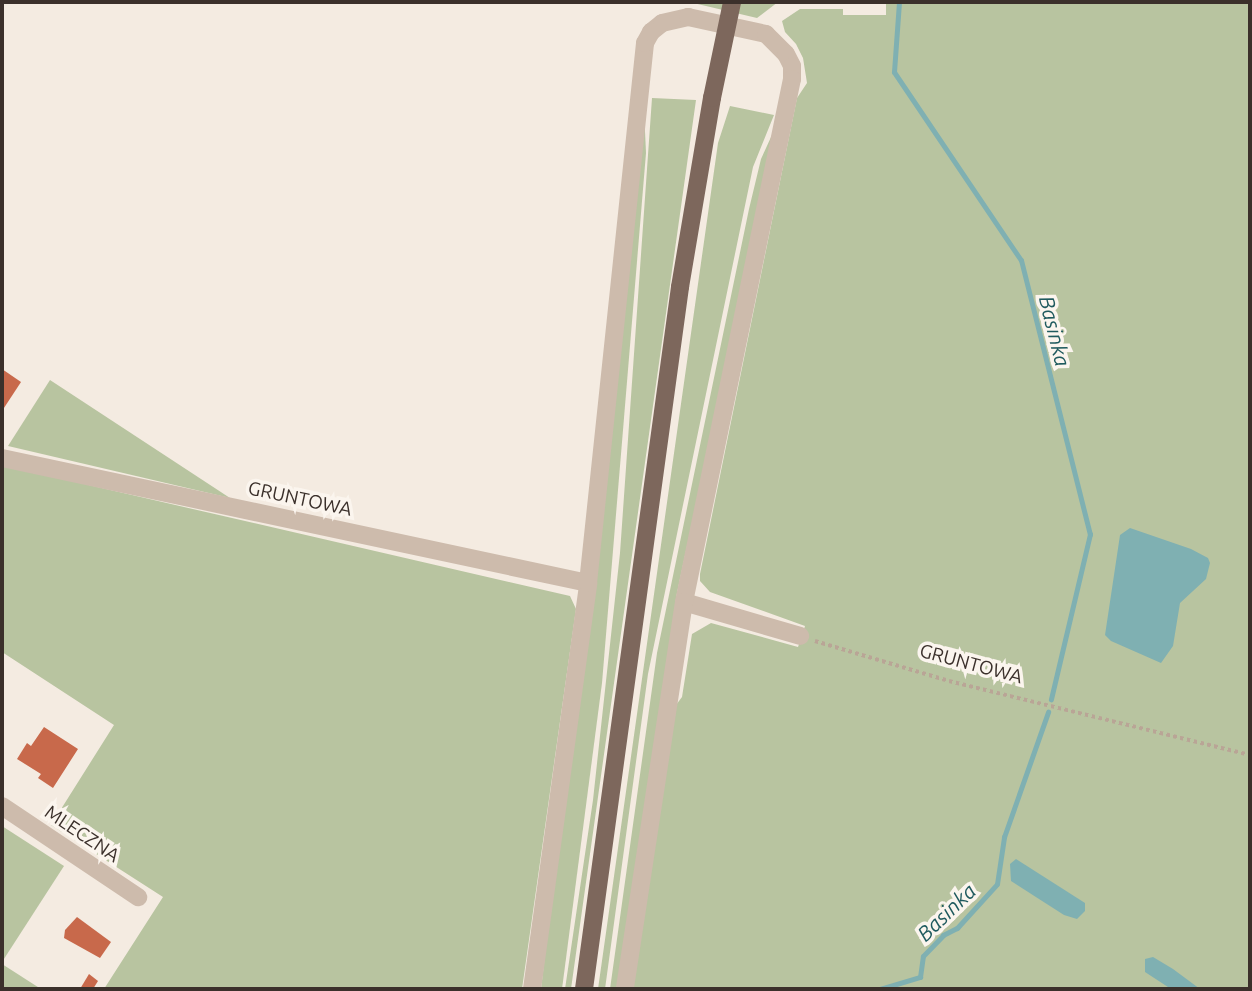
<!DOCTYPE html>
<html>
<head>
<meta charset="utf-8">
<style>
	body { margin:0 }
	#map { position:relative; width:1252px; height:991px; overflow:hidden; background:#f4ebe1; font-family:Ubuntu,sans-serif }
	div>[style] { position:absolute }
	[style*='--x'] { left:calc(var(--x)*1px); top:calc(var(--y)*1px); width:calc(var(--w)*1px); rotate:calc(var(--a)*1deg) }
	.green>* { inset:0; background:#b8c4a0 }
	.water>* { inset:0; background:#7fb0b2 }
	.stream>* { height:5px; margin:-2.5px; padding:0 2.5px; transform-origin:2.5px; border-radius:2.5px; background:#7fb0b2 }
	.building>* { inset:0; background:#c8694b }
	.path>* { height:3.5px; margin-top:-1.75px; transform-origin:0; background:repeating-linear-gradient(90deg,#b9a596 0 3.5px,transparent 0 7px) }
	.minor>* { height:18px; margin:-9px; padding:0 9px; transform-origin:9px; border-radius:9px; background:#cdbbac }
	.major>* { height:18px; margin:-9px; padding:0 9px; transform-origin:9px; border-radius:9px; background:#7d675c }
	.major-bridge>* { height:18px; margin:-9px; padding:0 9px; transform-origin:9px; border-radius:9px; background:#7d675c }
	span { translate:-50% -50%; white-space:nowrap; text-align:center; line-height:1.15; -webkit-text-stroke:7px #fbf5ee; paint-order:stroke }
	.street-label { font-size:19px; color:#3b302b }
	.water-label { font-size:21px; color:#1f5a5e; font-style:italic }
	.frame { position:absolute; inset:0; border:4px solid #3b302b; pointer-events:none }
</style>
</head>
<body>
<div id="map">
	<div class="green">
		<i style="clip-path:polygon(689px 2px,778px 2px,757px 18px)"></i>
		<i style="clip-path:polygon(886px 2px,1250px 2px,1250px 989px,632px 989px,676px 705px,682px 697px,692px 634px,711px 623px,798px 647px,805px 626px,710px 592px,700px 581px,700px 574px,797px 98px,807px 83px,803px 58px,796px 44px,785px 32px,782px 21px,800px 9px,843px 9px,843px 15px,886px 15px)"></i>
		<i style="clip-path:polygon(652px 98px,696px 100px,571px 989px,565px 989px,593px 800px,620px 553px)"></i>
		<i style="clip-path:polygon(730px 106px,774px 115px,753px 167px,648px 674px,605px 989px,598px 989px,718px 143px)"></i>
		<i style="clip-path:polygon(644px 110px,646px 153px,602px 683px,562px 989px,541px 989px)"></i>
		<i style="clip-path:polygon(777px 124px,677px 593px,620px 989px,610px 989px,657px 653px,749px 209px,761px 159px)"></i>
		<i style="clip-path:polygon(50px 380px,230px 498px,8px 446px)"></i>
		<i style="clip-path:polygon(2px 465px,570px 596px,576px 609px,522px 989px,104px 989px,163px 897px,51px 825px,114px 725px,2px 652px)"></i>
		<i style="clip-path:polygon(2px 826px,64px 866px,2px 962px)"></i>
		<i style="clip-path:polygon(2px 964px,41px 989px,2px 989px)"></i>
	</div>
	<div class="water">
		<i style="clip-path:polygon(1130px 528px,1191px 549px,1208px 558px,1210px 563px,1206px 579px,1180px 603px,1173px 646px,1161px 663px,1111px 641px,1105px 635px,1120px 535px)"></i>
		<i style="clip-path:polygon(1016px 859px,1085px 903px,1085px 911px,1077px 919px,1064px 915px,1011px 881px,1010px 864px)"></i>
		<i style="clip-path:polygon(1153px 957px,1173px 969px,1200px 989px,1171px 989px,1145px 972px,1145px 959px)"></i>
	</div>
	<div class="stream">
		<i style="--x:899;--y:2;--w:70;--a:94.1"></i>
		<i style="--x:894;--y:72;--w:227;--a:56"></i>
		<i style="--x:1021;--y:260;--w:283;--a:75.9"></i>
		<i style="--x:1090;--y:534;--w:170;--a:103.3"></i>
		<i style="--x:880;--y:989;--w:42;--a:-16.7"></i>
		<i style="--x:920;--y:977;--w:21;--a:-82"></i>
		<i style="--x:923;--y:956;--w:29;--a:-46"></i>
		<i style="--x:943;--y:935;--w:16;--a:-27"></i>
		<i style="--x:957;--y:928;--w:59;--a:-47.7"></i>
		<i style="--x:997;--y:884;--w:48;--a:-81.5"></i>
		<i style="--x:1004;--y:837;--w:133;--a:-70.6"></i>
	</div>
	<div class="building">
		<i style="clip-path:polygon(2px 369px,21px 382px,2px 411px)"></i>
		<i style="clip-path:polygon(44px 727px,78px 749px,53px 788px,38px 778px,41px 774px,17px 759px,27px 743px,31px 746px)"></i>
		<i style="clip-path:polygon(77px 917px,111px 942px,100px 958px,64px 938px,65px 930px)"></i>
		<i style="clip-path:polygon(89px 974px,98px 981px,93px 989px,80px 989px)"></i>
	</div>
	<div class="path">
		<i style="--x:815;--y:641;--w:140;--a:16.6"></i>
		<i style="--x:949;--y:681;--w:310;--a:13.8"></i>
	</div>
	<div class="minor">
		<i style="--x:2;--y:458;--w:599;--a:12.04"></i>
		<i style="--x:684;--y:602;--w:121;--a:16.3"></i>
		<i style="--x:2;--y:806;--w:164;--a:33.8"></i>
		<i style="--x:532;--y:989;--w:410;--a:-82.1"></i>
		<i style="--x:588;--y:583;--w:543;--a:-83.97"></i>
		<i style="--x:645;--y:43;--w:13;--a:-61"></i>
		<i style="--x:651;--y:32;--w:14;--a:-39"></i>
		<i style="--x:662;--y:23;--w:27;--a:-13"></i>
		<i style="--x:688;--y:17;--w:80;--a:12.3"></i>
		<i style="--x:766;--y:34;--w:28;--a:45"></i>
		<i style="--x:786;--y:54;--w:13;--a:63"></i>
		<i style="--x:792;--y:66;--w:13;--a:90"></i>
		<i style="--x:792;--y:79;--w:534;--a:101.67"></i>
		<i style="--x:684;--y:602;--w:391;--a:98.7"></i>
	</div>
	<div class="major">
		<i style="--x:584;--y:989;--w:709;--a:-82.21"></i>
		<i style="--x:680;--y:287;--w:192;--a:-80.4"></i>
	</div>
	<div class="major-bridge">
		<i style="--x:712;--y:98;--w:98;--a:-78.2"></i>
	</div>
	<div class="street-label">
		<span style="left:300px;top:499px;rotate:12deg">GRUNTOWA</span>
		<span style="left:971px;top:664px;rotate:15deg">GRUNTOWA</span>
		<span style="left:82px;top:834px;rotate:34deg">MLECZNA</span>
	</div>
	<div class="water-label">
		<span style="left:1055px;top:331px;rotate:76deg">Basinka</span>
		<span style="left:946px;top:912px;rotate:-44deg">Basinka</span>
	</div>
	<div class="frame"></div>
</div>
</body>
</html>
